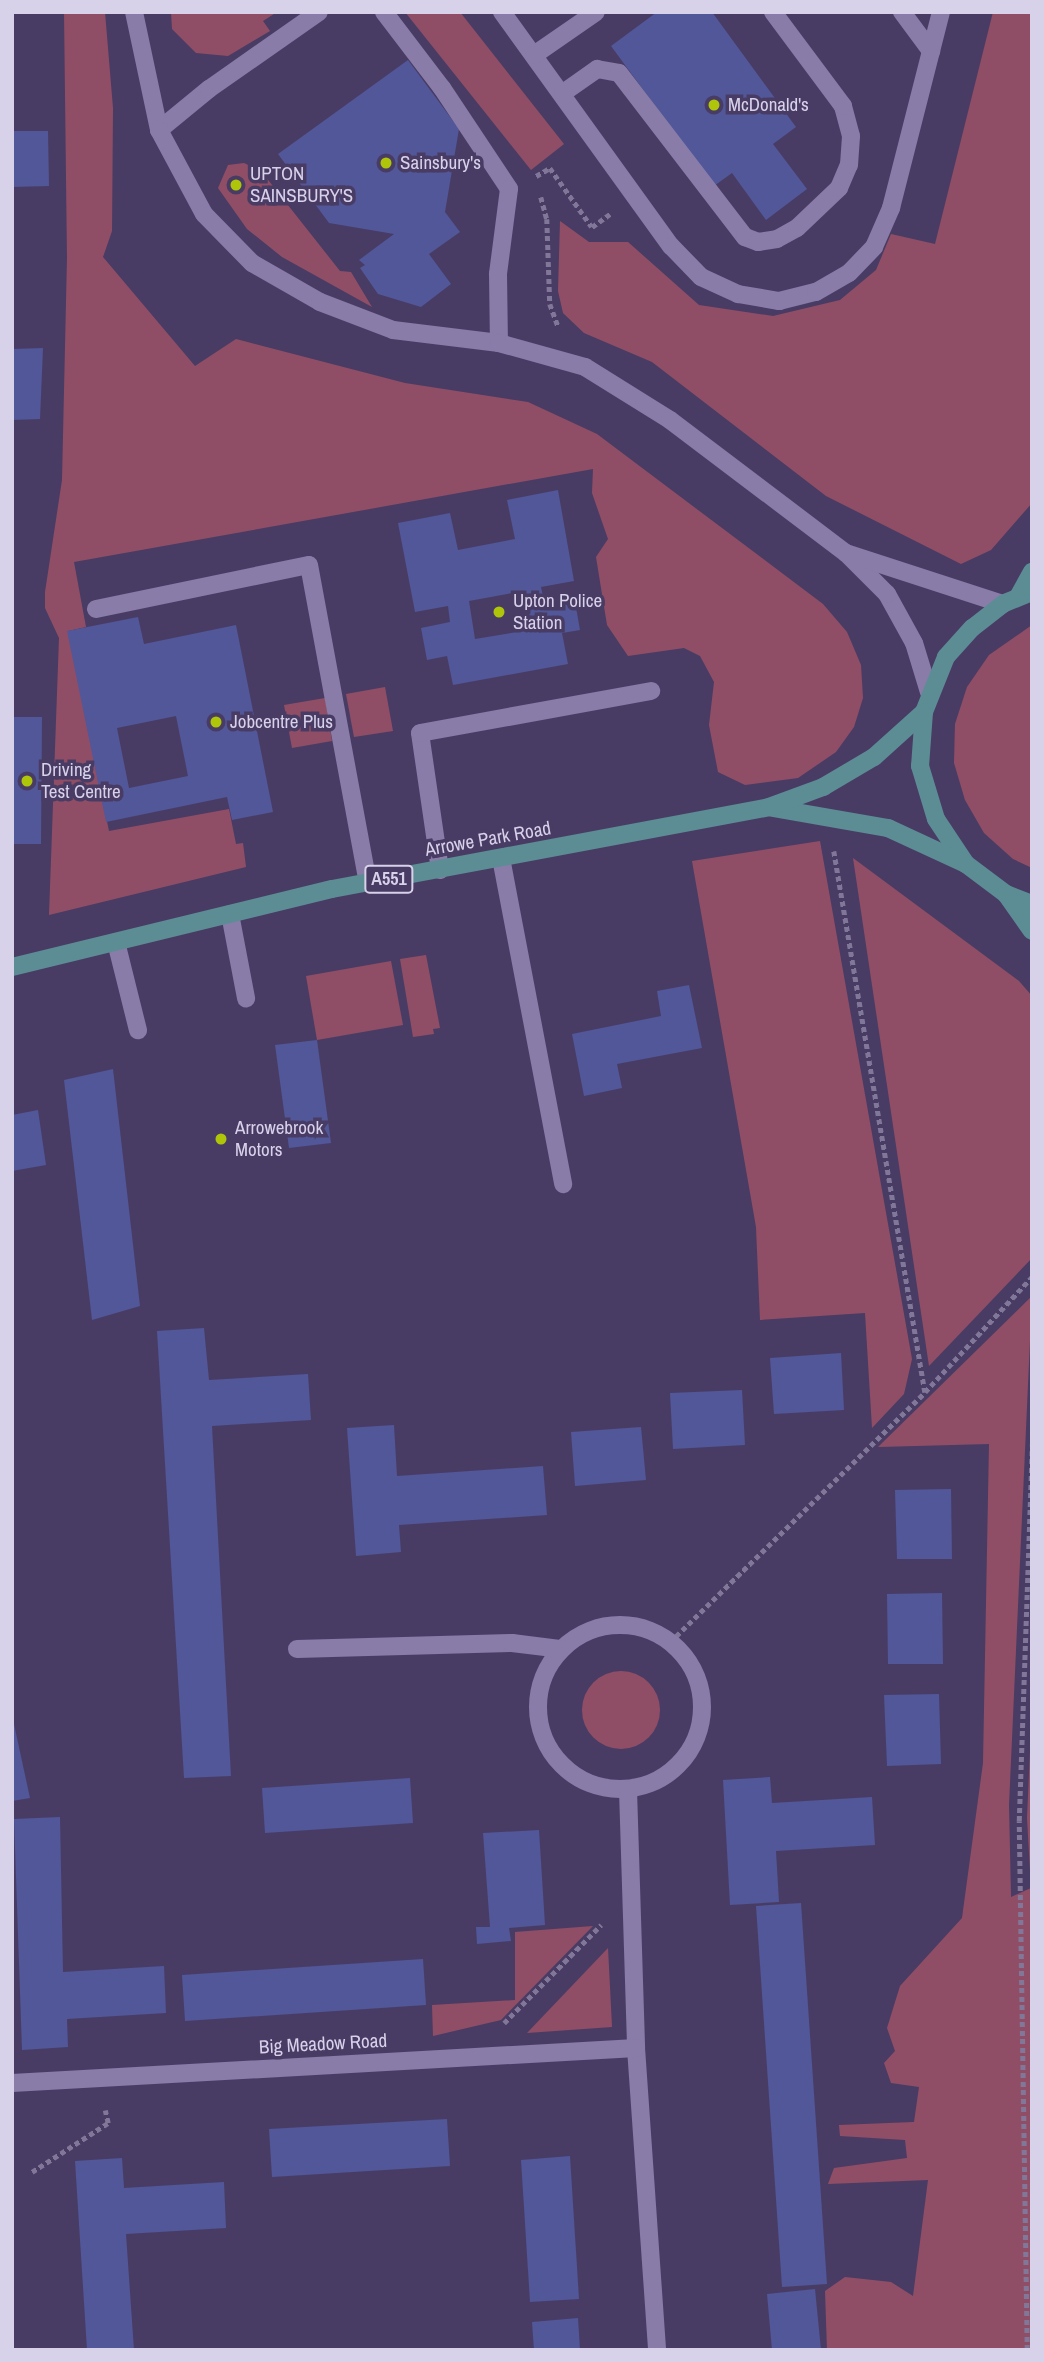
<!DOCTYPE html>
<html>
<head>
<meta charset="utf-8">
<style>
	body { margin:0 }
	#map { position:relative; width:1044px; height:2362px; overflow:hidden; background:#493c64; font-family:"Archivo Narrow",sans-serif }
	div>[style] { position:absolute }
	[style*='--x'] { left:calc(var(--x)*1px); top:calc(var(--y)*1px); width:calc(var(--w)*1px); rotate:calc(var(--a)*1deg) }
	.green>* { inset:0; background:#904e66 }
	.round { border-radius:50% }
	.building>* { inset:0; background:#515799 }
	.path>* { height:4.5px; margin-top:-2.25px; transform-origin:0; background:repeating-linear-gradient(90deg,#817799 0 5px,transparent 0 8.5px) }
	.lane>* { height:18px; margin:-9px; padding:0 9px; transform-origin:9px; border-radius:9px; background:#897ca8 }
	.street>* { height:18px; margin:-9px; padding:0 9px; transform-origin:9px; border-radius:9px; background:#897ca8 }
	.street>.ring { margin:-9px; padding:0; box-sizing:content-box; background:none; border:18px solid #897ca8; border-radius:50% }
	.primary>* { height:18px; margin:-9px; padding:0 9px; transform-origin:9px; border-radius:9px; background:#5c8d94 }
	.dots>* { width:19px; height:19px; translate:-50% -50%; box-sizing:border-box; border:4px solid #493c64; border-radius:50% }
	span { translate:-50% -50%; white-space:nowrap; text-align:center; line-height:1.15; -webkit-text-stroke:7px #493c64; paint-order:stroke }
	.shield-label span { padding:2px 5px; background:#493c64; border:2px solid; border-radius:5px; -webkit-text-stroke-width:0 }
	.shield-label { font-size:18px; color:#d8d1ea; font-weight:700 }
	.poi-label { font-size:19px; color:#d8d1ea }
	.left { translate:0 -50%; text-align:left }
	.street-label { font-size:19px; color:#d8d1ea }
	.frame { position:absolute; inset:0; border:14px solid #d8d1ea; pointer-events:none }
</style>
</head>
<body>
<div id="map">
	<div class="green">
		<i style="clip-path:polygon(64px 12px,105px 12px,113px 108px,112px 231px,103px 257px,195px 366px,236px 339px,405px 383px,528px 402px,597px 434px,823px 604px,847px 632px,861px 665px,863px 698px,854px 727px,836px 752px,798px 778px,745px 785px,718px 772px,709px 725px,714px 682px,700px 656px,684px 648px,628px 656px,607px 625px,596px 557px,608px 539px,592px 493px,593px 469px,74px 562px,86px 627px,68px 631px,109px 831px,229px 809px,236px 844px,243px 843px,246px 867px,49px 915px,59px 638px,45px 608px,45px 592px,62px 480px,67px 258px)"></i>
		<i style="clip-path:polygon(171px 12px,277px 12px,263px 21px,270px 31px,228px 56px,196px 53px,172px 29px)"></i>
		<i style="clip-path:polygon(405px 12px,460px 12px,564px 144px,531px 170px)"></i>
		<i style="clip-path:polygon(993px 12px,1032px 12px,1032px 503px,991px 550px,961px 564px,826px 496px,652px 362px,584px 333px,563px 313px,558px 291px,560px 221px,589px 242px,628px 242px,699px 305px,773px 316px,840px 300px,876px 270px,891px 234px,935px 244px)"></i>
		<i style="clip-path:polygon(244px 163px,261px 171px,340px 271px,351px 272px,372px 307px,282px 257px,247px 229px,218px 188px,228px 165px)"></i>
		<i style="clip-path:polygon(1032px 625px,1032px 868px,1013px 859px,984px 833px,965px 800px,954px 763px,955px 724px,967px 687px,989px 655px)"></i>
		<i style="clip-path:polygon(385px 687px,393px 731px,354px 737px,346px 694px)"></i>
		<i style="clip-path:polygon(325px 698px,332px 741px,292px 748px,284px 705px)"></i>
		<i style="clip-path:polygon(820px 841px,912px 1359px,904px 1394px,872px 1428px,865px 1313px,760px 1320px,756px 1227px,692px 861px)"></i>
		<i style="clip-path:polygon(853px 858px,1019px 981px,1032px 996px,1032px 1258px,929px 1366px)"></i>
		<i style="clip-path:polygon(426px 955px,440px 1028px,433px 1029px,434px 1034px,413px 1037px,400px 959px)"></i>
		<i style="clip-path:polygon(391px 961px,403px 1025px,317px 1040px,306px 976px)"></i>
		<i style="clip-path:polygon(1032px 1296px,1009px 1805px,1011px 1897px,1031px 1888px,1027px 1818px,1032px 1707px,1032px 2350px,827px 2350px,825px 2291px,845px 2277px,891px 2282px,913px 2296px,928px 2180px,828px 2184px,834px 2168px,907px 2158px,905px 2140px,840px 2136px,839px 2125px,914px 2122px,919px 2087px,891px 2083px,884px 2063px,895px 2051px,887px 2028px,900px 1986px,962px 1918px,983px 1763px,989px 1444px,878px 1447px)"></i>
		<i class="round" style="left:582px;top:1671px;width:78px;height:78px"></i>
		<i style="clip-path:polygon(593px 1926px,501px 2020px,433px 2036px,432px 2005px,515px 2000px,515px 1932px)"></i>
		<i style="clip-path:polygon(608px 1948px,612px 2027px,527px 2033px)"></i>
	</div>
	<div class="building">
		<i style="clip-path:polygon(657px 12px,712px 12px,796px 127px,773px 144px,807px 189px,766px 220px,732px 173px,714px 186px,611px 46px)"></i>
		<i style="clip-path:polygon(408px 60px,459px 129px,445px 212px,460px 232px,429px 254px,451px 284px,421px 307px,378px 294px,360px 268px,365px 265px,359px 260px,394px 234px,329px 223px,278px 154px)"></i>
		<i style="clip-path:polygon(12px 131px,48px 131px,49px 186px,12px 187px)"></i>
		<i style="clip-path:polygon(43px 348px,40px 419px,12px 420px,12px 349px)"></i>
		<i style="clip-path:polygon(evenodd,558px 490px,574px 581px,541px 587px,544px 601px,574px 596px,580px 630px,562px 633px,568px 664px,453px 685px,447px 656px,427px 660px,421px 628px,450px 622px,448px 606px,415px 612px,398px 523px,450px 513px,458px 550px,515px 539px,507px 500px,558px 490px,523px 591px,530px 630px,475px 639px,469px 601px,523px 591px)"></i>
		<i style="clip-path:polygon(evenodd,138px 617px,144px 644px,236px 625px,273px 812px,232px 820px,227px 797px,106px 822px,67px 631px,138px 617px,176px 716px,188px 776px,129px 788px,117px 728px,176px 716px)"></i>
		<i style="clip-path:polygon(12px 717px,42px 717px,41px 844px,12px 844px)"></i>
		<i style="clip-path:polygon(689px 985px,702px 1048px,617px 1064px,622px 1088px,584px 1096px,572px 1034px,661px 1016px,657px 991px)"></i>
		<i style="clip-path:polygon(317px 1040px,331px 1143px,289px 1148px,275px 1045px)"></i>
		<i style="clip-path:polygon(113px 1069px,140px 1306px,92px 1320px,64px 1080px)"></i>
		<i style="clip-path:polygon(38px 1110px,46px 1165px,12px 1171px,12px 1115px)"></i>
		<i style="clip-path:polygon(204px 1328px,209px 1380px,308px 1374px,311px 1420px,212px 1426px,231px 1776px,184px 1778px,157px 1331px)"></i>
		<i style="clip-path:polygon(841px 1353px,844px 1410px,774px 1414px,770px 1358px)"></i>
		<i style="clip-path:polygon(742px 1390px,745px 1445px,673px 1449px,670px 1393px)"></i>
		<i style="clip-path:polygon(394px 1425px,397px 1476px,543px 1466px,547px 1515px,399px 1525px,401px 1552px,356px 1556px,347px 1428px)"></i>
		<i style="clip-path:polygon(641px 1427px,646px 1480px,575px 1486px,571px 1432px)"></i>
		<i style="clip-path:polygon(951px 1489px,952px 1559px,897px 1559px,895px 1490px)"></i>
		<i style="clip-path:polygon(942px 1593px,943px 1664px,888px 1664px,887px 1594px)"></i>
		<i style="clip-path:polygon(939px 1694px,941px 1764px,887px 1766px,884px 1695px)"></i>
		<i style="clip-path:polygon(12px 1715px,30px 1798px,12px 1801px)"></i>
		<i style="clip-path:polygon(770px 1777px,772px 1803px,872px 1797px,875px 1845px,776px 1851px,779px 1902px,730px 1905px,723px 1780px)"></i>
		<i style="clip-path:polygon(410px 1778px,413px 1823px,265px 1833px,262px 1788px)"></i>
		<i style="clip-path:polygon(60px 1817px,63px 1972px,164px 1966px,166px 2013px,67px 2019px,68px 2047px,22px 2050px,14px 1819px)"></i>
		<i style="clip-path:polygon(539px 1830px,545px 1925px,509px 1928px,511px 1941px,477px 1944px,476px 1927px,490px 1927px,483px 1833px)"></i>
		<i style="clip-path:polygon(801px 1903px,827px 2284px,782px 2287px,756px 1906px)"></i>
		<i style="clip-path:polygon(423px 1959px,426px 2005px,185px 2021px,182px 1975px)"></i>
		<i style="clip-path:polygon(447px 2119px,450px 2166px,272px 2177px,269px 2129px)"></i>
		<i style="clip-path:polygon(570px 2156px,579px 2299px,530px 2302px,521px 2160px)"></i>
		<i style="clip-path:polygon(122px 2158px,124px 2188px,224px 2182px,226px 2228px,126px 2234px,134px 2350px,87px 2350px,75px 2161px)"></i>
		<i style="clip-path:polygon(815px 2289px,821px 2350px,772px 2350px,767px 2294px)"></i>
		<i style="clip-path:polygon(578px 2318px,580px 2350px,534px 2350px,532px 2322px)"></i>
	</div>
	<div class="path">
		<i style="--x:536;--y:176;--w:16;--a:-30"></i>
		<i style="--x:550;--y:168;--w:72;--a:54.6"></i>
		<i style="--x:592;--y:227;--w:22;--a:-36"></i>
		<i style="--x:541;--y:197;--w:23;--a:75"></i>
		<i style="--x:547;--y:219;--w:85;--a:88"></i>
		<i style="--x:550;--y:304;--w:23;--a:70"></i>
		<i style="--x:834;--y:851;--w:549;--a:80.45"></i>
		<i style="--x:670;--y:1642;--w:357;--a:-44.4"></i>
		<i style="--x:925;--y:1392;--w:157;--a:-47.1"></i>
		<i style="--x:504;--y:2023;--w:138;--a:-45.3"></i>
		<i style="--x:32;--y:2172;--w:90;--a:-32.8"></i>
		<i style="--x:108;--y:2123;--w:13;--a:-103"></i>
		<i style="--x:1027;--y:2350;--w:529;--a:-90.87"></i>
		<i style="--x:1019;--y:1821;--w:378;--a:-88"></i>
	</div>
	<div class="lane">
		<i style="--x:384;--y:12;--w:96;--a:52.7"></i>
		<i style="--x:442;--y:88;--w:121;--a:56.4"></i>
		<i style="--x:509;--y:189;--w:86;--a:97.4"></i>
		<i style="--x:498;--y:274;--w:69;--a:89.2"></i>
		<i style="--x:502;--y:12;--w:289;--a:54.2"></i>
		<i style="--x:671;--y:246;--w:43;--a:45.9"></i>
		<i style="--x:701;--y:277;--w:41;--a:24.7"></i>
		<i style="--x:738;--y:294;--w:42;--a:9.7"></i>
		<i style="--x:779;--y:301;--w:38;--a:-14"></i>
		<i style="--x:816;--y:292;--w:38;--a:-30"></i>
		<i style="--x:849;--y:273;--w:36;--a:-46"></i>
		<i style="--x:874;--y:247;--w:43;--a:-66.4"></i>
		<i style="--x:891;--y:208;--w:202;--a:-75.7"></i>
		<i style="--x:902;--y:12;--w:49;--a:53.4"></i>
		<i style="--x:534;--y:55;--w:75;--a:-34.7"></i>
		<i style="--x:563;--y:93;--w:42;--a:-35.2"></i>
		<i style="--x:597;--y:69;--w:22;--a:10"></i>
		<i style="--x:619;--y:73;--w:207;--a:52.5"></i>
		<i style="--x:745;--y:237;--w:14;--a:21"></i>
		<i style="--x:758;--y:242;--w:19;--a:-9"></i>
		<i style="--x:777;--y:239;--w:23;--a:-29"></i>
		<i style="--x:797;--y:228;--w:58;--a:-43.6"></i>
		<i style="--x:839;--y:188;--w:25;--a:-67"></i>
		<i style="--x:849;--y:165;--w:29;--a:-86"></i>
		<i style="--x:851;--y:136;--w:31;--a:-105"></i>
		<i style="--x:843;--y:106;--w:117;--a:-126.7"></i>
		<i style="--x:159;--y:130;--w:65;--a:-39.4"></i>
		<i style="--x:209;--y:89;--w:134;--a:-35"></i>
		<i style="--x:96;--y:609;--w:217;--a:-11.7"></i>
		<i style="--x:309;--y:565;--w:323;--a:79.5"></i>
		<i style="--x:501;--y:858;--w:332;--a:79.2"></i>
		<i style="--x:440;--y:870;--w:138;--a:-98.3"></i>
		<i style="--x:420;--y:733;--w:235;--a:-10.3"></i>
		<i style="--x:230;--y:914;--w:86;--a:79.2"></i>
		<i style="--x:116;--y:942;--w:91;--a:76"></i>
	</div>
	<div class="street">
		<i style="--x:134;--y:12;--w:121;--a:78"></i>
		<i style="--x:159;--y:130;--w:95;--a:61.8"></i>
		<i style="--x:204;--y:214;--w:69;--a:45.6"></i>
		<i style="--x:252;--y:263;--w:78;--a:29.8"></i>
		<i style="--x:320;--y:302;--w:78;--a:21"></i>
		<i style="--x:393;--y:330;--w:107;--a:7"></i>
		<i style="--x:499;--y:343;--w:89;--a:15.6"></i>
		<i style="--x:585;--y:367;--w:100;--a:31.9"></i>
		<i style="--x:670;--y:420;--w:221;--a:37.1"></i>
		<i style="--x:929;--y:692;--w:51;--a:-107"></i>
		<i style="--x:914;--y:643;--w:56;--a:-118.9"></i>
		<i style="--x:887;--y:594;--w:58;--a:-135"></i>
		<i style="--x:846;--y:553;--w:165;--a:18"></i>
		<i class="ring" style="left:538px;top:1625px;width:146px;height:146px"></i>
		<i style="--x:297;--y:1649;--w:215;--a:-1.6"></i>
		<i style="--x:512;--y:1643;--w:48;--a:7.1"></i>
		<i style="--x:628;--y:1790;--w:258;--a:88.2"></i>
		<i style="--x:636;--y:2048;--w:303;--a:86"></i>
		<i style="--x:12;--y:2083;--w:625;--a:-3.21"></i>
	</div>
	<div class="primary">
		<i style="--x:1032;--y:592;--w:31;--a:158"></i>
		<i style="--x:1003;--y:604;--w:39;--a:142"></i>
		<i style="--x:972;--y:628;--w:39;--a:132"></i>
		<i style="--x:946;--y:657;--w:59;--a:111.8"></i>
		<i style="--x:924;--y:712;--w:54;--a:94.2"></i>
		<i style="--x:920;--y:766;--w:55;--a:73.2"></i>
		<i style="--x:936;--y:819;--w:54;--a:56.3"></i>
		<i style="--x:966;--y:864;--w:50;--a:36.9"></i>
		<i style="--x:1006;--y:894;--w:28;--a:21"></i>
		<i style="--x:1018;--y:597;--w:29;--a:-61"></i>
		<i style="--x:773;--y:808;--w:117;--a:9.9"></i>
		<i style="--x:888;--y:828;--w:86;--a:24.8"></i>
		<i style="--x:1006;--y:894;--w:45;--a:54.9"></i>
		<i style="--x:12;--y:967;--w:329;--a:-13.7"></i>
		<i style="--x:332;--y:889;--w:445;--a:-10.6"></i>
		<i style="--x:769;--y:807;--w:58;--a:-20.3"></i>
		<i style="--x:823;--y:787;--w:59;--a:-30.5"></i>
		<i style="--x:874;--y:757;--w:67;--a:-42"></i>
	</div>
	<div class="dots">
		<i style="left:714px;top:105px;background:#aec509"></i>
		<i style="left:386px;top:163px;background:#aec509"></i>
		<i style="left:236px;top:185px;background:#aec509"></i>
		<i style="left:499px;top:612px;background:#aec509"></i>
		<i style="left:216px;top:722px;background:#aec509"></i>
		<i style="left:27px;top:781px;background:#aec509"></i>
		<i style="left:221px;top:1139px;background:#aec509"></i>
	</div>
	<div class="shield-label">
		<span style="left:389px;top:879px">A551</span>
	</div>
	<div class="poi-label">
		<span class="left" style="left:728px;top:105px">McDonald's</span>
		<span class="left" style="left:400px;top:163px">Sainsbury's</span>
		<span class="left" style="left:250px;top:185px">UPTON<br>SAINSBURY'S</span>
		<span class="left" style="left:513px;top:612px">Upton Police<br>Station</span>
		<span class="left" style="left:230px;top:722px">Jobcentre Plus</span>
		<span class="left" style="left:41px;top:781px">Driving<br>Test Centre</span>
		<span class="left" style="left:235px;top:1139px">Arrowebrook<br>Motors</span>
	</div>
	<div class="street-label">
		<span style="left:488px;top:839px;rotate:-10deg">Arrowe Park Road</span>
		<span style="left:323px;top:2044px;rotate:-3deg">Big Meadow Road</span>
	</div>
	<div class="frame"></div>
</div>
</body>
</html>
